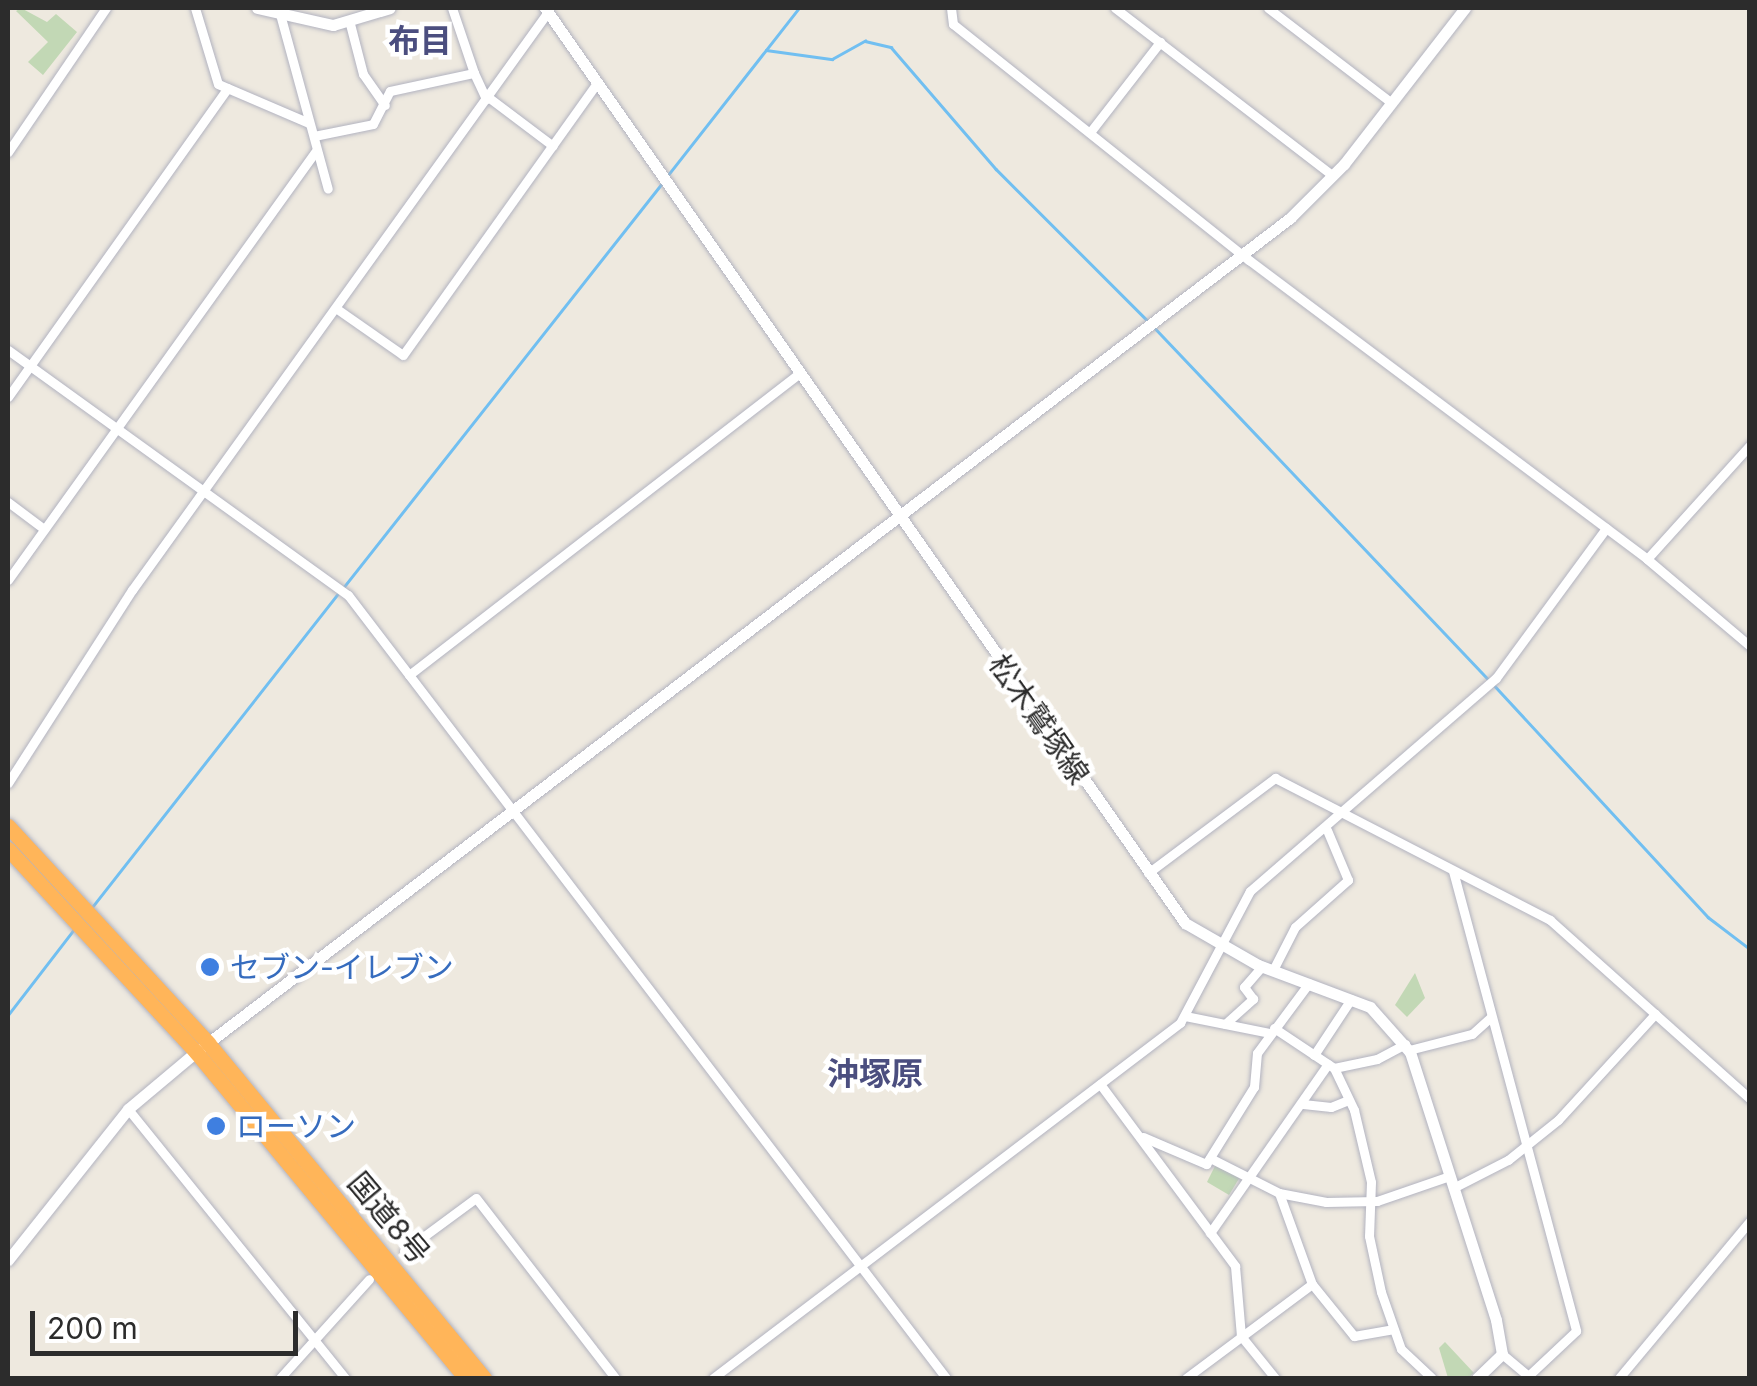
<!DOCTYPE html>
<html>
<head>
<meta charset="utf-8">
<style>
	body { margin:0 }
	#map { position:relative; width:1757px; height:1386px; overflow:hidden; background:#eee9df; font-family:Inter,"Noto Sans JP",sans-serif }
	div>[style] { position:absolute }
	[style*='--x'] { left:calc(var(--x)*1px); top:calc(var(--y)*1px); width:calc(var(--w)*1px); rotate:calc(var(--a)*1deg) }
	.cemetery>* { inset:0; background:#c2d8b5 }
	.stream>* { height:2.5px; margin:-1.25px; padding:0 1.25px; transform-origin:1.25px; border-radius:1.25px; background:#71bff1 }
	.roads { filter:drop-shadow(0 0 2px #b2b3c0) drop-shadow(0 0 2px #b2b3c0) }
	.street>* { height:9px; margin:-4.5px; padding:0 4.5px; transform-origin:4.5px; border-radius:4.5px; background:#fff }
	.secondary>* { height:11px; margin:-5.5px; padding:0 5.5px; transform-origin:5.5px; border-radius:5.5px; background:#fff }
	.highway>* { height:15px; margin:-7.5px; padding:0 7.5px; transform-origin:7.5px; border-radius:7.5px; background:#ffb559 }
	.dots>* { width:28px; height:28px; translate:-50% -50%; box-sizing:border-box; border:5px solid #fff; border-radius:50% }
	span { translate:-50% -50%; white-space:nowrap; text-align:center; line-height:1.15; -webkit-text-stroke:9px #fff; paint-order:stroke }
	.street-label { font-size:30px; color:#2c2c2c }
	.shop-label { font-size:30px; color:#366cbe }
	.left { translate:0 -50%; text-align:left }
	.neighbourhood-label { font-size:32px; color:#4b4e7f; font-weight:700 }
	.frame { position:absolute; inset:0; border:10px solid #2c2c2c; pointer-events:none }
	.scale { position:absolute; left:30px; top:1311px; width:268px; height:45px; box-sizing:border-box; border:5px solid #2c2c2c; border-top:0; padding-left:12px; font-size:30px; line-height:35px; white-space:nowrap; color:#2c2c2c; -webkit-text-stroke:8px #fff; paint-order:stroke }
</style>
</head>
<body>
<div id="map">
	<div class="cemetery">
		<i style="clip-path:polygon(21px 8px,47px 22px,56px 14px,77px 32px,43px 75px,28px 62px,48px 42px,16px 11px)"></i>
		<i style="clip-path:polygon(1415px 973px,1425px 998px,1407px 1017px,1395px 1005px)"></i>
		<i style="clip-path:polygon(1215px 1166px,1240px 1177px,1229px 1195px,1207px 1182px)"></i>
		<i style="clip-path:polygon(1445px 1342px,1474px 1373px,1468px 1378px,1448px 1378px,1439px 1348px)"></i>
	</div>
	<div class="stream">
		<i style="--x:766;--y:50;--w:67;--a:7.8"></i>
		<i style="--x:832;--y:59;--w:38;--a:-29"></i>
		<i style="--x:865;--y:41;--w:27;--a:13"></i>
		<i style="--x:891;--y:47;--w:161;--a:49.3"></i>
		<i style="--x:996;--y:169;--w:214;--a:45"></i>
		<i style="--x:668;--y:175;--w:212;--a:-51.9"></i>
		<i style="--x:1153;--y:326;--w:487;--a:46.5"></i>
		<i style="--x:343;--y:588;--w:517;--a:-51.76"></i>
		<i style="--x:1494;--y:685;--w:316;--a:47.3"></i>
		<i style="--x:1708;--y:917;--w:53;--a:37.3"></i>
		<i style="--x:93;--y:906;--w:397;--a:-51.9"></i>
		<i style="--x:8;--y:1015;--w:110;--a:-52.4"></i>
	</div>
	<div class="roads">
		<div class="street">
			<i style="--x:195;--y:8;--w:79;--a:73.2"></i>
			<i style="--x:218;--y:84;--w:99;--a:23.2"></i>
			<i style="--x:951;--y:8;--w:16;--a:83"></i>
			<i style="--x:953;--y:24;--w:379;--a:38.6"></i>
			<i style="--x:1249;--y:260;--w:498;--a:36.9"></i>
			<i style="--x:1647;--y:559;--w:135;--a:40.2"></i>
			<i style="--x:1115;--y:8;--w:275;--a:37.6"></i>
			<i style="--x:1268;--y:8;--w:156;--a:37.5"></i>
			<i style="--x:280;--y:14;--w:181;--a:74.7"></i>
			<i style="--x:349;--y:20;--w:56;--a:75.5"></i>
			<i style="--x:363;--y:74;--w:38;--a:55"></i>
			<i style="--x:474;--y:73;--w:29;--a:65"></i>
			<i style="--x:488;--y:97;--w:81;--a:37"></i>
			<i style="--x:1091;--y:131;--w:113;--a:-52.2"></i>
			<i style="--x:314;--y:136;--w:60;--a:-11.5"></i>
			<i style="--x:373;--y:124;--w:37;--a:-63"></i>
			<i style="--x:390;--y:91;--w:86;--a:-12.1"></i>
			<i style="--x:474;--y:73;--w:69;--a:-108.7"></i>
			<i style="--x:8;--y:152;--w:174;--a:-55.8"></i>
			<i style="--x:337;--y:309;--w:80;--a:34.9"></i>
			<i style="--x:403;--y:355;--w:334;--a:-54.5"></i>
			<i style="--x:8;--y:350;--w:419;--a:35.8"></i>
			<i style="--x:348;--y:595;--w:985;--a:52.63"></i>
			<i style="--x:8;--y:397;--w:379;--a:-54.6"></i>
			<i style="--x:8;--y:502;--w:45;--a:36.9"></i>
			<i style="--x:1647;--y:559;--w:154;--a:-47.9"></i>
			<i style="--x:8;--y:580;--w:527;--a:-54.35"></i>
			<i style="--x:409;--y:675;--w:492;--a:-37.7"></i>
			<i style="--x:8;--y:783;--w:229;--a:-57.3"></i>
			<i style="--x:132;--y:590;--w:711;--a:-54.27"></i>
			<i style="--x:1343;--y:813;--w:233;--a:27.3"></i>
			<i style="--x:1550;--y:920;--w:268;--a:41.8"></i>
			<i style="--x:1453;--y:871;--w:476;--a:75"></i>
			<i style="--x:1576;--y:1331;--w:66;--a:136.8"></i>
			<i style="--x:1148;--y:873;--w:159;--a:-36.8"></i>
			<i style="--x:1275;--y:778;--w:76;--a:27.2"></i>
			<i style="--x:1273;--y:970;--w:48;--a:-62.9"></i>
			<i style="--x:1295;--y:927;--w:71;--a:-41.6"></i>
			<i style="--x:1348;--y:880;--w:54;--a:-112.8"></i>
			<i style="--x:1185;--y:1016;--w:87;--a:11.3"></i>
			<i style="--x:1225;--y:1024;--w:38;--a:-42"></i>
			<i style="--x:1253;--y:999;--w:15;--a:-127"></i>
			<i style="--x:1244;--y:987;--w:28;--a:-49"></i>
			<i style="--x:1274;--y:1028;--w:72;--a:33.7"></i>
			<i style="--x:1334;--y:1068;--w:47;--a:64.5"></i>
			<i style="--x:1354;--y:1110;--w:74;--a:76.7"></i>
			<i style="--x:1371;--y:1182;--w:54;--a:92.1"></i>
			<i style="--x:1369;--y:1236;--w:57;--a:77.9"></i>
			<i style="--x:1381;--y:1292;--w:60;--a:70.7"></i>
			<i style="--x:1401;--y:1349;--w:42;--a:43.1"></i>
			<i style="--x:1409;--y:1050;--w:65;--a:-14.3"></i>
			<i style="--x:1472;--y:1034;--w:25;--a:-42"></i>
			<i style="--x:1314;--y:1055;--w:67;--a:-56.5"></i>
			<i style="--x:1334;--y:1068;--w:44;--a:-11.8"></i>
			<i style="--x:1377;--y:1059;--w:32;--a:-28"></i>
			<i style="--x:1100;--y:1084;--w:227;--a:53.4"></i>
			<i style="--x:1235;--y:1266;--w:70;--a:85.1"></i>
			<i style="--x:1241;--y:1336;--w:54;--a:51"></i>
			<i style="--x:1303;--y:1104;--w:28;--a:6"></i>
			<i style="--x:1331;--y:1107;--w:18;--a:-22"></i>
			<i style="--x:128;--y:1109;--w:346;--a:51.1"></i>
			<i style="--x:1143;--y:1137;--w:69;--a:23.2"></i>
			<i style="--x:1206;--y:1164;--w:91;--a:-58.1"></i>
			<i style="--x:1254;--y:1087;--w:34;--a:-85"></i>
			<i style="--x:1257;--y:1053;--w:87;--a:-53.4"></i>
			<i style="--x:1210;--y:1158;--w:77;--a:26.9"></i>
			<i style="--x:1279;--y:1193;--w:48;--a:10.8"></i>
			<i style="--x:1326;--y:1202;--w:51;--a:-1.1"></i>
			<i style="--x:1377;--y:1201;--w:76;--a:-19.1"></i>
			<i style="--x:1453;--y:1188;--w:62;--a:-27"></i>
			<i style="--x:1508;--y:1160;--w:64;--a:-38.7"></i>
			<i style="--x:1558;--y:1120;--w:144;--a:-47.5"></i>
			<i style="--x:1279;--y:1193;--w:97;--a:70.1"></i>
			<i style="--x:1312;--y:1284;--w:67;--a:51.1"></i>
			<i style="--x:1354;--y:1336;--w:39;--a:-10"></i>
			<i style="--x:1210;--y:1233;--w:206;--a:-55.1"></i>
			<i style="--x:404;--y:1251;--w:89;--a:-36.4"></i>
			<i style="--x:476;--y:1198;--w:227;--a:52.3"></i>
			<i style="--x:1502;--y:1354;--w:35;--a:40"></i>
			<i style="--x:280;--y:1378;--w:133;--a:-48"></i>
			<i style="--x:713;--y:1378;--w:587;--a:-37.24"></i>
			<i style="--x:1180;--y:1023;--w:149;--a:-62.1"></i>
			<i style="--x:1250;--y:891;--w:325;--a:-40.9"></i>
			<i style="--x:1496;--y:678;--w:186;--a:-53.7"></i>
			<i style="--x:1186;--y:1378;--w:157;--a:-36.7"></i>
			<i style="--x:1619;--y:1378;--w:204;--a:-50.2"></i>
		</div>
		<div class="secondary">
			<i style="--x:257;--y:8;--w:78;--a:12.6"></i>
			<i style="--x:333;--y:25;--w:59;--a:-16.6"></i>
			<i style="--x:545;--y:8;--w:1117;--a:55.03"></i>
			<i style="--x:1185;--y:923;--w:84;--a:29.9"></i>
			<i style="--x:1258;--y:965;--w:120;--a:20.6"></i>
			<i style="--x:1370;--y:1007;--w:60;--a:48.4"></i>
			<i style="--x:1410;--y:1052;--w:281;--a:72.2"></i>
			<i style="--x:1496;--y:1320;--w:35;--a:80"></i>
			<i style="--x:1502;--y:1354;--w:35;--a:136"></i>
			<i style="--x:8;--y:1260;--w:193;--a:-51.5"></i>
			<i style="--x:128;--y:1109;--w:89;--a:-40"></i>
			<i style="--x:196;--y:1052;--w:1376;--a:-37.32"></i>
			<i style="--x:1290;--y:218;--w:76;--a:-45"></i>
			<i style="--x:1344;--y:164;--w:197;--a:-52.2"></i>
		</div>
		<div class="highway">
			<i style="--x:8;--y:826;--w:295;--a:47.3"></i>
			<i style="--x:208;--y:1043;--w:434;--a:50.5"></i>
			<i style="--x:8;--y:849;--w:277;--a:47.2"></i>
			<i style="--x:196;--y:1052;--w:423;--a:50.4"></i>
		</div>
	</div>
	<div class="dots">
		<i style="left:210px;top:967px;background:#3f7fe0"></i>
		<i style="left:216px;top:1126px;background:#3f7fe0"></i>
	</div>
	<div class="street-label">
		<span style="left:1039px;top:719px;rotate:55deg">松木鷲塚線</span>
		<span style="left:389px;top:1218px;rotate:50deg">国道8号</span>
	</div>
	<div class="shop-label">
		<span class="left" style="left:230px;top:967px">セブン-イレブン</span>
		<span class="left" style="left:236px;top:1126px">ローソン</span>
	</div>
	<div class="neighbourhood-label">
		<span style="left:420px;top:41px">布目</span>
		<span style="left:875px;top:1074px">沖塚原</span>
	</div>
	<div class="frame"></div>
	<div class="scale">200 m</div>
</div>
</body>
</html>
